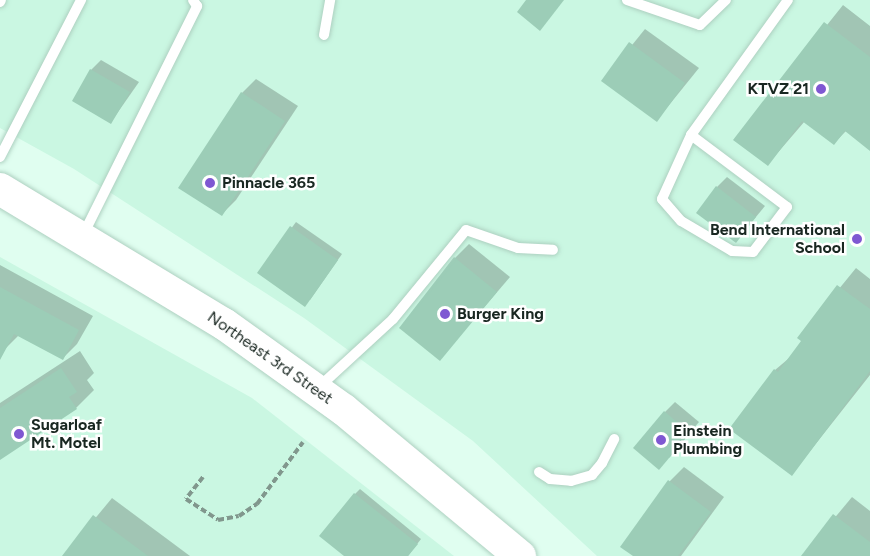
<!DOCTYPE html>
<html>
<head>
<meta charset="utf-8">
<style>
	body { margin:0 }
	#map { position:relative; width:870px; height:556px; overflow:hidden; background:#e0fef0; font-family:Figtree,sans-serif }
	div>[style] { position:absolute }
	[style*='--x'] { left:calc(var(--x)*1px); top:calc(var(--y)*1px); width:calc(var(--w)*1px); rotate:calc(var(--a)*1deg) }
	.built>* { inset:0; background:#caf7e2 }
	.shadow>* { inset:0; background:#0003 }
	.building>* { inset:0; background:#9ccdb7 }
	.path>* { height:4px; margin-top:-2px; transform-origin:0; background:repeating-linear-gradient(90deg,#81978d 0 6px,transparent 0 9px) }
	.roads { filter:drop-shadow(0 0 2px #add0c0) drop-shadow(0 0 2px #add0c0) }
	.lane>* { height:10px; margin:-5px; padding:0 5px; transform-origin:5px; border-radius:5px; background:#fff }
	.primary>* { height:32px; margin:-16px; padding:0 16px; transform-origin:16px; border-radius:16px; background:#fff }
	.dots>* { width:16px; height:16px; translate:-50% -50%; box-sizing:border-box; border:3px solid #fff; border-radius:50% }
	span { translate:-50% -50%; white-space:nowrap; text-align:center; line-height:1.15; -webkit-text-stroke:5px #fff; paint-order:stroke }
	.poi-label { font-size:16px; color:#192721; font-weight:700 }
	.right { translate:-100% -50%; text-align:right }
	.left { translate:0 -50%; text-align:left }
	.street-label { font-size:16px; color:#192721 }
</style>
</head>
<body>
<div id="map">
	<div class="built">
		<i style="clip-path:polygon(0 0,870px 0,870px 556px,597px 556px,473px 441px,304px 318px,74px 169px,0 128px)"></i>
		<i style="clip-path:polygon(0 257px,252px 398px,454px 556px,0 556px)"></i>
	</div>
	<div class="shadow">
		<i style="clip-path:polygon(843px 5px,870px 26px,870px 149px,847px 130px,834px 143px,805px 121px,768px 164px,735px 140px)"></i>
		<i style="clip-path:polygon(645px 29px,699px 68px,657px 120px,603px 81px)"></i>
		<i style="clip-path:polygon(101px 60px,139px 82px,111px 122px,91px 70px)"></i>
		<i style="clip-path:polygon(256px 79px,298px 106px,236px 200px,222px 214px,242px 93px)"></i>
		<i style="clip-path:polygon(727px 177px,765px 206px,736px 241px,717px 187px)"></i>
		<i style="clip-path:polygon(296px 222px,342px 254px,310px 300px,259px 272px)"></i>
		<i style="clip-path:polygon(469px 244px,510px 277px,440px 359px,455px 258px)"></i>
		<i style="clip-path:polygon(0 265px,93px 316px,77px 344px,63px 358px,19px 335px,0 354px)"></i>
		<i style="clip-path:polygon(856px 268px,870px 279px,870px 375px,792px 474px,775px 370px,794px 354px,803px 341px,799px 338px)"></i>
		<i style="clip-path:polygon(80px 351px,94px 373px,87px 380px,94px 390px,76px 408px,0 458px,0 403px)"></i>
		<i style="clip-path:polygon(675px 402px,699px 422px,669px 458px,665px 412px)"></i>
		<i style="clip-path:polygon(684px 467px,724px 497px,681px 556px,635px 556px,670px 481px)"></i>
		<i style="clip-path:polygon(360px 489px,421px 539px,408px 556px,347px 556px,355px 494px)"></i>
		<i style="clip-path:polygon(852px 497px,870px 511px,870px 556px,803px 556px)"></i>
		<i style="clip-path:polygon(112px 498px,190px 556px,64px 556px)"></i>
	</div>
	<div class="building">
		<i style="clip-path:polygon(526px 0,564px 0,540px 31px,517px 12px)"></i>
		<i style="clip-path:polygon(824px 22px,870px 57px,870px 151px,845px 131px,834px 145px,802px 121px,768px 166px,733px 140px)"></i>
		<i style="clip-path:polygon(629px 42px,685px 83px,657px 122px,601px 81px)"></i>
		<i style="clip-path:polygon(90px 69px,130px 92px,111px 124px,72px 101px)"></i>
		<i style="clip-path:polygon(241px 92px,285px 121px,222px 216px,178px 188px)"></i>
		<i style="clip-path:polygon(716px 186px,756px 217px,736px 243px,696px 213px)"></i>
		<i style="clip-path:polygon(290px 226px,338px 260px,305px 307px,257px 273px)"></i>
		<i style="clip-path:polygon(454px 257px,497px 292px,440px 361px,399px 328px)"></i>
		<i style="clip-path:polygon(837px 285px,870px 309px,870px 371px,792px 476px,729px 429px,774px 369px,778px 372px,801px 341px,797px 338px)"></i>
		<i style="clip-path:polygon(0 287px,79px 330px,63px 360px,14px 334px,0 360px)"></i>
		<i style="clip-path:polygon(61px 368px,77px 392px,69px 397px,77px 409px,0 460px,0 408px)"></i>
		<i style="clip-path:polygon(664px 411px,690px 433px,659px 470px,633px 448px)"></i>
		<i style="clip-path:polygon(668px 480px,711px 512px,678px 556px,633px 556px,620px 547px)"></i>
		<i style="clip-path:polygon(354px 493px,418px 544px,408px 556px,344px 556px,319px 536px)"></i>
		<i style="clip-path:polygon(833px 514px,870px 542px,870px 556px,801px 556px)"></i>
		<i style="clip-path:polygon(93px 515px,148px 556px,62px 556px)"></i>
	</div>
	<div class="path">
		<i style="--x:203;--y:477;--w:28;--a:128"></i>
		<i style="--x:186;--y:499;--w:38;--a:33"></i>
		<i style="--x:218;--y:520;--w:21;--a:-11"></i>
		<i style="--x:239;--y:516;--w:22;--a:-34"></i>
		<i style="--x:257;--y:504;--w:77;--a:-53.4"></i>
	</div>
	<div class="roads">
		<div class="lane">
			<i style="--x:627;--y:0;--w:77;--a:18.9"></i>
			<i style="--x:700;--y:25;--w:36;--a:-44"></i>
			<i style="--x:0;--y:2;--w:2;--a:-63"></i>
			<i style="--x:324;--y:35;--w:36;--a:-80"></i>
			<i style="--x:691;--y:135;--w:120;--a:36.9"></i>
			<i style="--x:787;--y:207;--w:56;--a:127.1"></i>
			<i style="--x:753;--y:252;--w:21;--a:-177"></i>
			<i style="--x:732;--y:251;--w:59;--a:-149.5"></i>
			<i style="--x:681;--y:221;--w:29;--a:-131"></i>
			<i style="--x:662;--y:199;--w:70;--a:-65.6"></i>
			<i style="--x:691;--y:135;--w:166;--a:-54.3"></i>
			<i style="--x:0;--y:157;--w:177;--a:-62.7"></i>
			<i style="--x:83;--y:235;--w:256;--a:-63.5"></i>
			<i style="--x:197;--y:6;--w:7;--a:-124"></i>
			<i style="--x:319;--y:387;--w:100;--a:-42.6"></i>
			<i style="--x:393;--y:319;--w:115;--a:-50.6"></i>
			<i style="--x:466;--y:230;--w:55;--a:19.1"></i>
			<i style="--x:518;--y:248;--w:35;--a:3"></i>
			<i style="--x:539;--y:472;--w:13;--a:32"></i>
			<i style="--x:550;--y:479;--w:21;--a:5"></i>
			<i style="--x:571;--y:481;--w:22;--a:-16"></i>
			<i style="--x:592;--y:475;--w:16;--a:-50"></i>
			<i style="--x:602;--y:463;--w:27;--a:-63"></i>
		</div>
		<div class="primary">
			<i style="--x:0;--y:189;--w:262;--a:31.1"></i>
			<i style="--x:224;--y:324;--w:148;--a:35.6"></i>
			<i style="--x:344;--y:410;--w:229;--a:39.7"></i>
		</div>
	</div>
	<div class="dots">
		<i style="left:821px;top:89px;background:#7f58d2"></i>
		<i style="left:210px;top:183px;background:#7f58d2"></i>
		<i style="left:857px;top:239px;background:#7f58d2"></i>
		<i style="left:445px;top:314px;background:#7f58d2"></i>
		<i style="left:19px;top:434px;background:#7f58d2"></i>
		<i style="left:661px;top:440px;background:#7f58d2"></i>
	</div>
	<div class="poi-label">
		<span class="right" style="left:809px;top:89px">KTVZ 21</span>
		<span class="left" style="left:222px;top:183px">Pinnacle 365</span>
		<span class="right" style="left:845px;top:239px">Bend International<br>School</span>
		<span class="left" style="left:457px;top:314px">Burger King</span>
		<span class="left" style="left:31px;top:434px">Sugarloaf<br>Mt. Motel</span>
		<span class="left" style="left:673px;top:440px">Einstein<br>Plumbing</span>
	</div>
	<div class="street-label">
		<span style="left:270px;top:358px;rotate:35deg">Northeast 3rd Street</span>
	</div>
</div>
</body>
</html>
